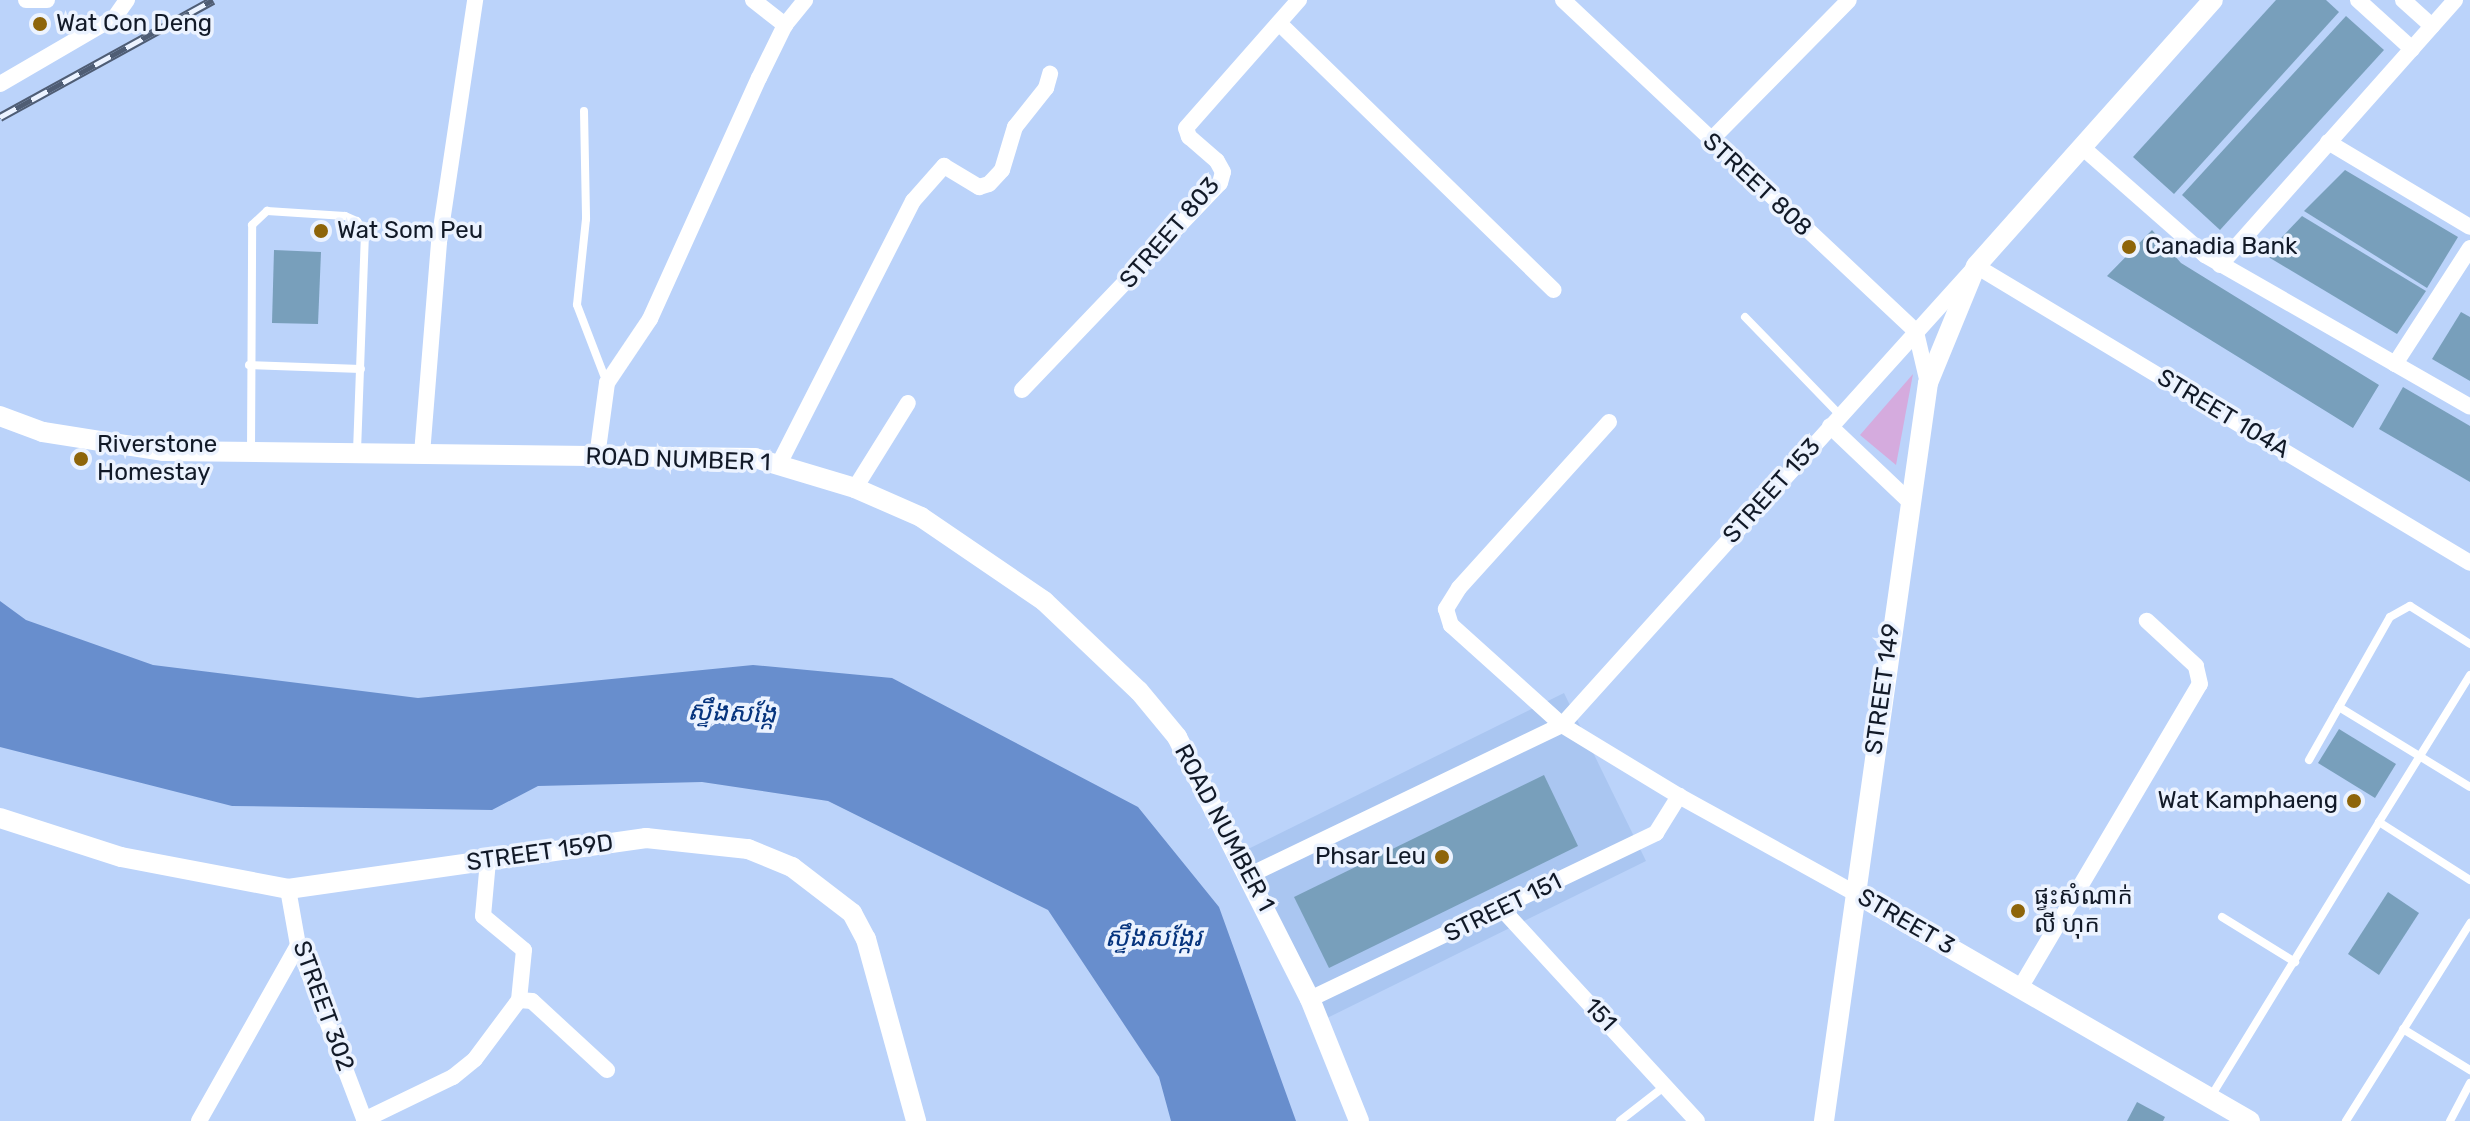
<!DOCTYPE html>
<html>
<head>
<meta charset="utf-8">
<style>
	body { margin:0 }
	#map { position:relative; width:2470px; height:1121px; overflow:hidden; background:#bbd3fa; font-family:Rubik,"Noto Sans Khmer",sans-serif }
	div>[style] { position:absolute }
	[style*='--x'] { left:calc(var(--x)*1px); top:calc(var(--y)*1px); width:calc(var(--w)*1px); rotate:calc(var(--a)*1deg) }
	.built>* { inset:0; background:#aac6f1 }
	.green>* { inset:0; background:#d5abde }
	.water>* { inset:0; background:#688ecd }
	.building>* { inset:0; background:#789fbb }
	.service>* { height:8px; margin:-4px; padding:0 4px; transform-origin:4px; border-radius:4px; background:#fff }
	.minor>* { height:16px; margin:-8px; padding:0 8px; transform-origin:8px; border-radius:8px; background:#fff }
	.tertiary>* { height:20px; margin:-10px; padding:0 10px; transform-origin:10px; border-radius:10px; background:#fff }
	.rail>* { height:9px; margin-top:-4.5px; transform-origin:0; background:repeating-linear-gradient(90deg,#ecf3ff 0 18px,#4f5d74 0 36px); box-sizing:border-box; border-block:2px solid #4f5d74 }
	.dots>* { width:22px; height:22px; translate:-50% -50%; box-sizing:border-box; border:4px solid #ecf3ff; border-radius:50% }
	span { translate:-50% -50%; white-space:nowrap; text-align:center; line-height:1.15; -webkit-text-stroke:7px #ecf3ff; paint-order:stroke }
	.poi-label { font-size:24px; color:#121a28 }
	.left { translate:0 -50%; text-align:left }
	.right { translate:-100% -50%; text-align:right }
	.street-label { font-size:24px; color:#121a28 }
	.water-label { font-size:26px; color:#06347e; font-style:italic }
</style>
</head>
<body>
<div id="map">
	<div class="built">
		<i style="clip-path:polygon(1564px 693px,1646px 861px,1319px 1022px,1238px 854px)"></i>
	</div>
	<div class="green">
		<i style="clip-path:polygon(1913px 374px,1896px 465px,1860px 435px)"></i>
	</div>
	<div class="water">
		<i style="clip-path:polygon(0 601px,26px 620px,153px 665px,418px 698px,753px 665px,892px 678px,1138px 807px,1219px 907px,1296px 1121px,1171px 1121px,1159px 1077px,1048px 910px,828px 801px,702px 782px,538px 786px,492px 810px,232px 806px,0 747px)"></i>
	</div>
	<div class="building">
		<i style="clip-path:polygon(2276px 0,2326px 0,2339px 12px,2174px 194px,2133px 157px)"></i>
		<i style="clip-path:polygon(2346px 16px,2384px 50px,2220px 230px,2182px 195px)"></i>
		<i style="clip-path:polygon(2345px 170px,2458px 237px,2427px 288px,2304px 211px)"></i>
		<i style="clip-path:polygon(2302px 216px,2426px 291px,2397px 334px,2265px 255px)"></i>
		<i style="clip-path:polygon(2152px 230px,2181px 263px,2379px 385px,2353px 428px,2107px 276px)"></i>
		<i style="clip-path:polygon(274px 250px,321px 252px,318px 324px,272px 323px)"></i>
		<i style="clip-path:polygon(2461px 312px,2470px 317px,2470px 381px,2432px 359px)"></i>
		<i style="clip-path:polygon(2403px 387px,2470px 426px,2470px 482px,2379px 429px)"></i>
		<i style="clip-path:polygon(2339px 729px,2396px 764px,2375px 798px,2318px 763px)"></i>
		<i style="clip-path:polygon(1544px 775px,1578px 846px,1329px 968px,1294px 897px)"></i>
		<i style="clip-path:polygon(2388px 892px,2419px 913px,2379px 975px,2348px 954px)"></i>
		<i style="clip-path:polygon(2137px 1102px,2165px 1117px,2163px 1121px,2127px 1121px)"></i>
	</div>
	<div class="service">
		<i style="--x:584;--y:111;--w:108;--a:88.9"></i>
		<i style="--x:586;--y:219;--w:86;--a:96"></i>
		<i style="--x:577;--y:305;--w:84;--a:69"></i>
		<i style="--x:1745;--y:317;--w:136;--a:45.9"></i>
		<i style="--x:249;--y:365;--w:112;--a:2"></i>
		<i style="--x:251;--y:451;--w:226;--a:-89.7"></i>
		<i style="--x:252;--y:225;--w:21;--a:-43"></i>
		<i style="--x:267;--y:211;--w:78;--a:3.7"></i>
		<i style="--x:345;--y:216;--w:13;--a:23"></i>
		<i style="--x:357;--y:221;--w:14;--a:56"></i>
		<i style="--x:365;--y:233;--w:219;--a:92.1"></i>
		<i style="--x:2339;--y:707;--w:153;--a:31.4"></i>
		<i style="--x:2309;--y:760;--w:164;--a:-60.5"></i>
		<i style="--x:2390;--y:617;--w:23;--a:-29"></i>
		<i style="--x:2410;--y:606;--w:71;--a:32.3"></i>
		<i style="--x:2379;--y:822;--w:173;--a:-58.2"></i>
		<i style="--x:2222;--y:917;--w:86;--a:31.7"></i>
		<i style="--x:2403;--y:1029;--w:79;--a:31.5"></i>
		<i style="--x:2210;--y:1098;--w:324;--a:-58.5"></i>
		<i style="--x:2379;--y:822;--w:108;--a:32.5"></i>
		<i style="--x:1620;--y:1121;--w:57;--a:-37.9"></i>
		<i style="--x:2346;--y:1121;--w:234;--a:-57.9"></i>
		<i style="--x:2450;--y:1121;--w:43;--a:-62.2"></i>
	</div>
	<div class="minor">
		<i style="--x:26;--y:0;--w:21;--a:0"></i>
		<i style="--x:753;--y:0;--w:41;--a:38"></i>
		<i style="--x:1563;--y:0;--w:485;--a:43.2"></i>
		<i style="--x:1916;--y:332;--w:52;--a:76.8"></i>
		<i style="--x:2358;--y:0;--w:73;--a:42.2"></i>
		<i style="--x:2403;--y:0;--w:39;--a:42"></i>
		<i style="--x:1279;--y:23;--w:383;--a:44.2"></i>
		<i style="--x:0;--y:84;--w:133;--a:-30.2"></i>
		<i style="--x:115;--y:17;--w:21;--a:-55"></i>
		<i style="--x:1709;--y:142;--w:199;--a:-45.4"></i>
		<i style="--x:2328;--y:142;--w:165;--a:30.9"></i>
		<i style="--x:2082;--y:147;--w:164;--a:41.3"></i>
		<i style="--x:2205;--y:255;--w:305;--a:29.8"></i>
		<i style="--x:2220;--y:265;--w:354;--a:-48.4"></i>
		<i style="--x:2395;--y:364;--w:138;--a:-57.1"></i>
		<i style="--x:1022;--y:390;--w:286;--a:-46.3"></i>
		<i style="--x:1220;--y:183;--w:11;--a:-75"></i>
		<i style="--x:1223;--y:172;--w:13;--a:-119"></i>
		<i style="--x:1217;--y:161;--w:37;--a:-139"></i>
		<i style="--x:1189;--y:137;--w:9;--a:-108"></i>
		<i style="--x:1186;--y:128;--w:171;--a:-48.6"></i>
		<i style="--x:1609;--y:422;--w:224;--a:132.1"></i>
		<i style="--x:1459;--y:588;--w:25;--a:122"></i>
		<i style="--x:1446;--y:609;--w:17;--a:73"></i>
		<i style="--x:1451;--y:625;--w:149;--a:42"></i>
		<i style="--x:1562;--y:725;--w:137;--a:31.3"></i>
		<i style="--x:1679;--y:796;--w:201;--a:28.9"></i>
		<i style="--x:1830;--y:426;--w:108;--a:43.5"></i>
		<i style="--x:422;--y:454;--w:213;--a:-85.4"></i>
		<i style="--x:439;--y:242;--w:245;--a:-81.5"></i>
		<i style="--x:597;--y:457;--w:75;--a:-82.3"></i>
		<i style="--x:607;--y:383;--w:77;--a:-56.1"></i>
		<i style="--x:650;--y:319;--w:265;--a:-65.7"></i>
		<i style="--x:759;--y:78;--w:59;--a:-63.9"></i>
		<i style="--x:785;--y:25;--w:32;--a:-51"></i>
		<i style="--x:780;--y:462;--w:293;--a:-63"></i>
		<i style="--x:913;--y:201;--w:47;--a:-48.5"></i>
		<i style="--x:944;--y:166;--w:41;--a:31"></i>
		<i style="--x:979;--y:187;--w:10;--a:-17"></i>
		<i style="--x:989;--y:184;--w:19;--a:-47"></i>
		<i style="--x:1002;--y:170;--w:45;--a:-73.2"></i>
		<i style="--x:1015;--y:127;--w:50;--a:-51.5"></i>
		<i style="--x:1046;--y:88;--w:15;--a:-74"></i>
		<i style="--x:855;--y:488;--w:100;--a:-58.1"></i>
		<i style="--x:488;--y:861;--w:55;--a:95.2"></i>
		<i style="--x:483;--y:916;--w:53;--a:39.7"></i>
		<i style="--x:524;--y:950;--w:50;--a:95.7"></i>
		<i style="--x:1250;--y:875;--w:346;--a:-25.7"></i>
		<i style="--x:1562;--y:725;--w:618;--a:-47.95"></i>
		<i style="--x:1976;--y:266;--w:576;--a:31.01"></i>
		<i style="--x:288;--y:889;--w:57;--a:79.9"></i>
		<i style="--x:298;--y:945;--w:188;--a:69.2"></i>
		<i style="--x:1502;--y:909;--w:288;--a:47.4"></i>
		<i style="--x:2020;--y:988;--w:353;--a:-59.4"></i>
		<i style="--x:2200;--y:684;--w:18;--a:-103"></i>
		<i style="--x:2196;--y:666;--w:67;--a:-137.4"></i>
		<i style="--x:1310;--y:999;--w:384;--a:-25.6"></i>
		<i style="--x:1656;--y:833;--w:44;--a:-58.1"></i>
		<i style="--x:364;--y:1120;--w:99;--a:-25.8"></i>
		<i style="--x:453;--y:1077;--w:28;--a:-39"></i>
		<i style="--x:475;--y:1059;--w:74;--a:-53.3"></i>
		<i style="--x:519;--y:1000;--w:13;--a:4"></i>
		<i style="--x:532;--y:1001;--w:102;--a:42.6"></i>
		<i style="--x:199;--y:1121;--w:202;--a:-60.6"></i>
	</div>
	<div class="tertiary">
		<i style="--x:0;--y:416;--w:46;--a:20.4"></i>
		<i style="--x:43;--y:432;--w:121;--a:9"></i>
		<i style="--x:163;--y:451;--w:592;--a:0.68"></i>
		<i style="--x:755;--y:458;--w:104;--a:16.7"></i>
		<i style="--x:855;--y:488;--w:72;--a:23.7"></i>
		<i style="--x:921;--y:517;--w:149;--a:34.3"></i>
		<i style="--x:1044;--y:601;--w:131;--a:43.5"></i>
		<i style="--x:1139;--y:691;--w:60;--a:50.4"></i>
		<i style="--x:1177;--y:737;--w:294;--a:63.1"></i>
		<i style="--x:1310;--y:999;--w:131;--a:68.1"></i>
		<i style="--x:0;--y:818;--w:127;--a:17.9"></i>
		<i style="--x:121;--y:857;--w:170;--a:10.8"></i>
		<i style="--x:288;--y:889;--w:362;--a:-8.1"></i>
		<i style="--x:646;--y:838;--w:103;--a:6.2"></i>
		<i style="--x:748;--y:849;--w:48;--a:22.2"></i>
		<i style="--x:792;--y:867;--w:76;--a:37.5"></i>
		<i style="--x:852;--y:913;--w:30;--a:62"></i>
		<i style="--x:866;--y:939;--w:189;--a:74.6"></i>
		<i style="--x:1855;--y:893;--w:456;--a:30"></i>
		<i style="--x:1824;--y:1121;--w:745;--a:-81.98"></i>
		<i style="--x:1928;--y:383;--w:126;--a:-67.7"></i>
		<i style="--x:1976;--y:266;--w:356;--a:-48.3"></i>
	</div>
	<div class="rail">
		<i style="--x:0;--y:117;--w:243;--a:-28.8"></i>
	</div>
	<div class="dots">
		<i style="left:40px;top:24px;background:#8e650a"></i>
		<i style="left:321px;top:231px;background:#8e650a"></i>
		<i style="left:2129px;top:247px;background:#8e650a"></i>
		<i style="left:81px;top:459px;background:#8e650a"></i>
		<i style="left:2354px;top:801px;background:#8e650a"></i>
		<i style="left:1442px;top:857px;background:#8e650a"></i>
		<i style="left:2018px;top:911px;background:#8e650a"></i>
	</div>
	<div class="poi-label">
		<span class="left" style="left:56px;top:24px">Wat Con Deng</span>
		<span class="left" style="left:337px;top:231px">Wat Som Peu</span>
		<span class="left" style="left:2145px;top:247px">Canadia Bank</span>
		<span class="left" style="left:97px;top:459px">Riverstone<br>Homestay</span>
		<span class="right" style="left:2338px;top:801px">Wat Kamphaeng</span>
		<span class="right" style="left:1426px;top:857px">Phsar Leu</span>
		<span class="left" style="left:2034px;top:911px">ផ្ទះសំណាក់<br>លី ហុក</span>
	</div>
	<div class="street-label">
		<span style="left:1757px;top:185px;rotate:43deg">STREET 808</span>
		<span style="left:1170px;top:233px;rotate:-49deg">STREET 803</span>
		<span style="left:2223px;top:414px;rotate:31deg">STREET 104A</span>
		<span style="left:678px;top:460px;rotate:2deg">ROAD NUMBER 1</span>
		<span style="left:1772px;top:491px;rotate:-48deg">STREET 153</span>
		<span style="left:1883px;top:689px;rotate:-82deg">STREET 149</span>
		<span style="left:1224px;top:828px;rotate:62deg">ROAD NUMBER 1</span>
		<span style="left:540px;top:853px;rotate:-8deg">STREET 159D</span>
		<span style="left:1503px;top:908px;rotate:-26deg">STREET 151</span>
		<span style="left:1906px;top:922px;rotate:30deg">STREET 3</span>
		<span style="left:323px;top:1006px;rotate:70deg">STREET 302</span>
		<span style="left:1600px;top:1015px;rotate:47deg">151</span>
	</div>
	<div class="water-label">
		<span style="left:732px;top:713px;rotate:2deg">ស្ទឹងសង្កែ</span>
		<span style="left:1153px;top:938px">ស្ទឹងសង្កែរ</span>
	</div>
</div>
</body>
</html>
